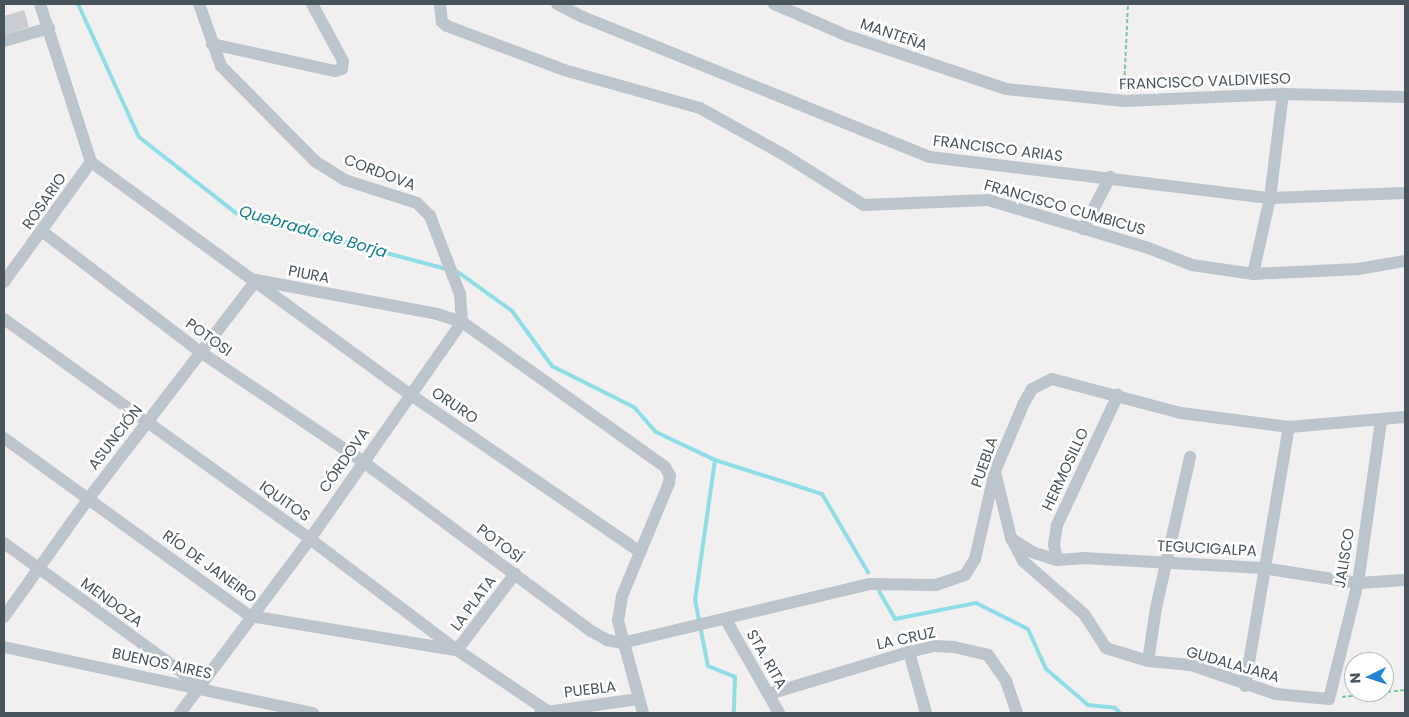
<!DOCTYPE html>
<html>
<head>
<meta charset="utf-8">
<style>
	body { margin:0 }
	#map { position:relative; width:1409px; height:717px; overflow:hidden; background:#f1efef; font-family:Poppins,sans-serif }
	div>[style] { position:absolute }
	[style*='--x'] { left:calc(var(--x)*1px); top:calc(var(--y)*1px); width:calc(var(--w)*1px); rotate:calc(var(--a)*1deg) }
	.stream>* { height:4px; margin:-2px; padding:0 2px; transform-origin:2px; border-radius:2px; background:#8fdee7 }
	.building>* { inset:0; background:#c9cdd1 }
	.path>* { height:2px; margin-top:-1px; transform-origin:0; background:repeating-linear-gradient(90deg,#79c999 0 4px,transparent 0 6.5px) }
	.minor>* { height:12px; margin:-6px; padding:0 6px; transform-origin:6px; border-radius:6px; background:#bbc5cb }
	span { translate:-50% -50%; white-space:nowrap; text-align:center; line-height:1.15; -webkit-text-stroke:5px #fff; paint-order:stroke }
	.street-label { font-size:15px; color:#48545b }
	.water-label { font-size:16px; color:#14808d; font-style:italic }
	.frame { position:absolute; inset:0; border:5px solid #48545b; pointer-events:none }
	.north { position:absolute; left:1344px; top:652px; width:50px; height:50px; box-sizing:border-box; background:#fff; border:1px solid #b6bbbd; border-radius:50%; rotate:266deg; font-size:14px; font-weight:700; line-height:20px; text-align:center; color:#48545b }
	.north::after { content:''; display:block; margin:auto; width:18px; height:22px; background:#2285d8; clip-path:polygon(50% 0,100% 100%,50% 72%,0 100%) }
</style>
</head>
<body>
<div id="map">
	<div class="stream">
		<i style="--x:78;--y:4;--w:146;--a:65.4"></i>
		<i style="--x:139;--y:137;--w:123;--a:38.1"></i>
		<i style="--x:236;--y:213;--w:217;--a:14.9"></i>
		<i style="--x:458;--y:272;--w:67;--a:35.8"></i>
		<i style="--x:512;--y:311;--w:68;--a:54"></i>
		<i style="--x:552;--y:366;--w:92;--a:26.6"></i>
		<i style="--x:634;--y:407;--w:33;--a:49"></i>
		<i style="--x:656;--y:432;--w:65;--a:25.4"></i>
		<i style="--x:715;--y:460;--w:112;--a:17.6"></i>
		<i style="--x:822;--y:494;--w:91;--a:59.5"></i>
		<i style="--x:715;--y:460;--w:141;--a:98.1"></i>
		<i style="--x:695;--y:600;--w:67;--a:78.9"></i>
		<i style="--x:708;--y:666;--w:29;--a:22"></i>
		<i style="--x:735;--y:677;--w:36;--a:92"></i>
		<i style="--x:879;--y:591;--w:32;--a:60"></i>
		<i style="--x:895;--y:619;--w:83;--a:-11.2"></i>
		<i style="--x:976;--y:603;--w:58;--a:26.6"></i>
		<i style="--x:1028;--y:629;--w:44;--a:65.8"></i>
		<i style="--x:1046;--y:669;--w:55;--a:40.6"></i>
		<i style="--x:1088;--y:705;--w:27;--a:6"></i>
		<i style="--x:1115;--y:708;--w:7;--a:45"></i>
	</div>
	<div class="building">
		<i style="clip-path:polygon(24px 10px,29px 27px,4px 35px,4px 16px)"></i>
	</div>
	<div class="path">
		<i style="--x:1124;--y:88;--w:84;--a:-87.3"></i>
		<i style="--x:1342;--y:697;--w:63;--a:-6.3"></i>
	</div>
	<div class="minor">
		<i style="--x:40;--y:4;--w:166;--a:72.1"></i>
		<i style="--x:91;--y:162;--w:396;--a:36.1"></i>
		<i style="--x:411;--y:395;--w:278;--a:34.4"></i>
		<i style="--x:440;--y:4;--w:18;--a:84"></i>
		<i style="--x:442;--y:22;--w:6;--a:39"></i>
		<i style="--x:447;--y:26;--w:125;--a:20.6"></i>
		<i style="--x:564;--y:70;--w:141;--a:15.6"></i>
		<i style="--x:700;--y:108;--w:93;--a:29.1"></i>
		<i style="--x:781;--y:153;--w:98;--a:32.1"></i>
		<i style="--x:864;--y:205;--w:124;--a:-2.3"></i>
		<i style="--x:988;--y:200;--w:165;--a:16.6"></i>
		<i style="--x:1146;--y:247;--w:49;--a:21.4"></i>
		<i style="--x:1192;--y:265;--w:62;--a:8.4"></i>
		<i style="--x:1253;--y:274;--w:105;--a:-2.7"></i>
		<i style="--x:1358;--y:269;--w:48;--a:-9.7"></i>
		<i style="--x:557;--y:4;--w:29;--a:27"></i>
		<i style="--x:583;--y:17;--w:374;--a:22"></i>
		<i style="--x:930;--y:157;--w:342;--a:6.9"></i>
		<i style="--x:1270;--y:198;--w:135;--a:-2.1"></i>
		<i style="--x:774;--y:4;--w:81;--a:23.4"></i>
		<i style="--x:848;--y:36;--w:167;--a:18.5"></i>
		<i style="--x:1006;--y:89;--w:119;--a:5.8"></i>
		<i style="--x:1124;--y:101;--w:159;--a:-2.5"></i>
		<i style="--x:1283;--y:94;--w:122;--a:1.4"></i>
		<i style="--x:4;--y:41;--w:47;--a:-16.1"></i>
		<i style="--x:212;--y:44;--w:126;--a:12.4"></i>
		<i style="--x:335;--y:71;--w:7;--a:-16"></i>
		<i style="--x:342;--y:69;--w:8;--a:-83"></i>
		<i style="--x:343;--y:61;--w:65;--a:-118.5"></i>
		<i style="--x:1083;--y:229;--w:59;--a:-62.6"></i>
		<i style="--x:43;--y:232;--w:200;--a:37.3"></i>
		<i style="--x:202;--y:353;--w:193;--a:34"></i>
		<i style="--x:362;--y:461;--w:285;--a:36.6"></i>
		<i style="--x:591;--y:631;--w:18;--a:29"></i>
		<i style="--x:607;--y:640;--w:15;--a:11"></i>
		<i style="--x:622;--y:643;--w:254;--a:-13.4"></i>
		<i style="--x:869;--y:584;--w:67;--a:0.9"></i>
		<i style="--x:936;--y:585;--w:31;--a:-19"></i>
		<i style="--x:965;--y:575;--w:19;--a:-58"></i>
		<i style="--x:975;--y:559;--w:90;--a:-77.2"></i>
		<i style="--x:995;--y:471;--w:72;--a:-67"></i>
		<i style="--x:1023;--y:405;--w:18;--a:-61"></i>
		<i style="--x:1032;--y:389;--w:22;--a:-27"></i>
		<i style="--x:1052;--y:379;--w:133;--a:14.8"></i>
		<i style="--x:1181;--y:413;--w:109;--a:7.4"></i>
		<i style="--x:1289;--y:427;--w:116;--a:-4.9"></i>
		<i style="--x:1253;--y:274;--w:78;--a:-77.4"></i>
		<i style="--x:1270;--y:198;--w:105;--a:-82.9"></i>
		<i style="--x:261;--y:281;--w:179;--a:10.6"></i>
		<i style="--x:437;--y:314;--w:26;--a:18"></i>
		<i style="--x:462;--y:322;--w:249;--a:35.5"></i>
		<i style="--x:665;--y:467;--w:10;--a:61"></i>
		<i style="--x:670;--y:476;--w:7;--a:98"></i>
		<i style="--x:669;--y:483;--w:122;--a:112.6"></i>
		<i style="--x:622;--y:596;--w:25;--a:99"></i>
		<i style="--x:618;--y:621;--w:95;--a:74.8"></i>
		<i style="--x:4;--y:282;--w:148;--a:-54.1"></i>
		<i style="--x:4;--y:319;--w:377;--a:35.7"></i>
		<i style="--x:310;--y:539;--w:184;--a:37.1"></i>
		<i style="--x:457;--y:650;--w:107;--a:34"></i>
		<i style="--x:4;--y:438;--w:304;--a:35.9"></i>
		<i style="--x:250;--y:616;--w:208;--a:9.4"></i>
		<i style="--x:996;--y:476;--w:64;--a:76.4"></i>
		<i style="--x:1011;--y:538;--w:26;--a:62"></i>
		<i style="--x:1023;--y:561;--w:81;--a:41"></i>
		<i style="--x:1084;--y:614;--w:40;--a:57.1"></i>
		<i style="--x:1106;--y:648;--w:44;--a:17.2"></i>
		<i style="--x:1148;--y:661;--w:43;--a:5.3"></i>
		<i style="--x:1191;--y:665;--w:90;--a:18.8"></i>
		<i style="--x:1276;--y:694;--w:53;--a:5.4"></i>
		<i style="--x:1329;--y:699;--w:120;--a:-76"></i>
		<i style="--x:1358;--y:583;--w:164;--a:-81.9"></i>
		<i style="--x:1012;--y:539;--w:24;--a:33"></i>
		<i style="--x:1032;--y:552;--w:26;--a:18"></i>
		<i style="--x:1057;--y:560;--w:26;--a:-4"></i>
		<i style="--x:1083;--y:558;--w:180;--a:3.2"></i>
		<i style="--x:1263;--y:568;--w:96;--a:9"></i>
		<i style="--x:1358;--y:583;--w:47;--a:-3.7"></i>
		<i style="--x:4;--y:543;--w:240;--a:36"></i>
		<i style="--x:1057;--y:560;--w:16;--a:-101"></i>
		<i style="--x:1054;--y:544;--w:19;--a:-81"></i>
		<i style="--x:1057;--y:525;--w:144;--a:-64.9"></i>
		<i style="--x:4;--y:617;--w:146;--a:-54.5"></i>
		<i style="--x:89;--y:498;--w:275;--a:-52.5"></i>
		<i style="--x:726;--y:620;--w:107;--a:60.3"></i>
		<i style="--x:4;--y:647;--w:316;--a:12.1"></i>
		<i style="--x:457;--y:650;--w:96;--a:-52.7"></i>
		<i style="--x:909;--y:652;--w:63;--a:74.4"></i>
		<i style="--x:1148;--y:661;--w:54;--a:-81.4"></i>
		<i style="--x:1156;--y:608;--w:155;--a:-77.3"></i>
		<i style="--x:1245;--y:686;--w:263;--a:-80.4"></i>
		<i style="--x:769;--y:694;--w:146;--a:-16.7"></i>
		<i style="--x:909;--y:652;--w:25;--a:-14"></i>
		<i style="--x:933;--y:646;--w:21;--a:3"></i>
		<i style="--x:954;--y:647;--w:35;--a:13"></i>
		<i style="--x:988;--y:655;--w:32;--a:55"></i>
		<i style="--x:1006;--y:681;--w:34;--a:71"></i>
		<i style="--x:180;--y:713;--w:217;--a:-53.2"></i>
		<i style="--x:310;--y:539;--w:265;--a:-55"></i>
		<i style="--x:462;--y:322;--w:28;--a:-94"></i>
		<i style="--x:460;--y:294;--w:84;--a:-111"></i>
		<i style="--x:430;--y:216;--w:18;--a:-135"></i>
		<i style="--x:417;--y:203;--w:76;--a:-162.3"></i>
		<i style="--x:345;--y:180;--w:36;--a:-148"></i>
		<i style="--x:315;--y:161;--w:134;--a:-134.7"></i>
		<i style="--x:221;--y:66;--w:66;--a:-109.5"></i>
		<i style="--x:540;--y:713;--w:99;--a:-8.1"></i>
	</div>
	<div class="street-label">
		<span style="left:894px;top:34px;rotate:19deg">MANTEÑA</span>
		<span style="left:1205px;top:81px;rotate:-2deg">FRANCISCO VALDIVIESO</span>
		<span style="left:998px;top:148px;rotate:7deg">FRANCISCO ARIAS</span>
		<span style="left:380px;top:172px;rotate:21deg">CORDOVA</span>
		<span style="left:44px;top:201px;rotate:-55deg">ROSARIO</span>
		<span style="left:1065px;top:207px;rotate:16deg">FRANCISCO CUMBICUS</span>
		<span style="left:309px;top:274px;rotate:11deg">PIURA</span>
		<span style="left:209px;top:337px;rotate:36deg">POTOSI</span>
		<span style="left:455px;top:405px;rotate:34deg">ORURO</span>
		<span style="left:115px;top:437px;rotate:-52deg">ASUNCIÓN</span>
		<span style="left:344px;top:460px;rotate:-55deg">CÓRDOVA</span>
		<span style="left:984px;top:462px;rotate:-71deg">PUEBLA</span>
		<span style="left:1065px;top:469px;rotate:-65deg">HERMOSILLO</span>
		<span style="left:285px;top:501px;rotate:35deg">IQUITOS</span>
		<span style="left:500px;top:543px;rotate:37deg">POTOSÍ</span>
		<span style="left:1207px;top:548px;rotate:3deg">TEGUCIGALPA</span>
		<span style="left:1344px;top:558px;rotate:-81deg">JALISCO</span>
		<span style="left:210px;top:566px;rotate:36deg">RÍO DE JANEIRO</span>
		<span style="left:112px;top:602px;rotate:36deg">MENDOZA</span>
		<span style="left:473px;top:603px;rotate:-53deg">LA PLATA</span>
		<span style="left:906px;top:638px;rotate:-12deg">LA CRUZ</span>
		<span style="left:767px;top:659px;rotate:60deg">STA. RITA</span>
		<span style="left:162px;top:663px;rotate:12deg">BUENOS AIRES</span>
		<span style="left:1233px;top:664px;rotate:16deg">GUDALAJARA</span>
		<span style="left:590px;top:689px;rotate:-7deg">PUEBLA</span>
	</div>
	<div class="water-label">
		<span style="left:313px;top:232px;rotate:16deg">Quebrada de Borja</span>
	</div>
	<div class="frame"></div>
	<div class="north">N</div>
</div>
</body>
</html>
